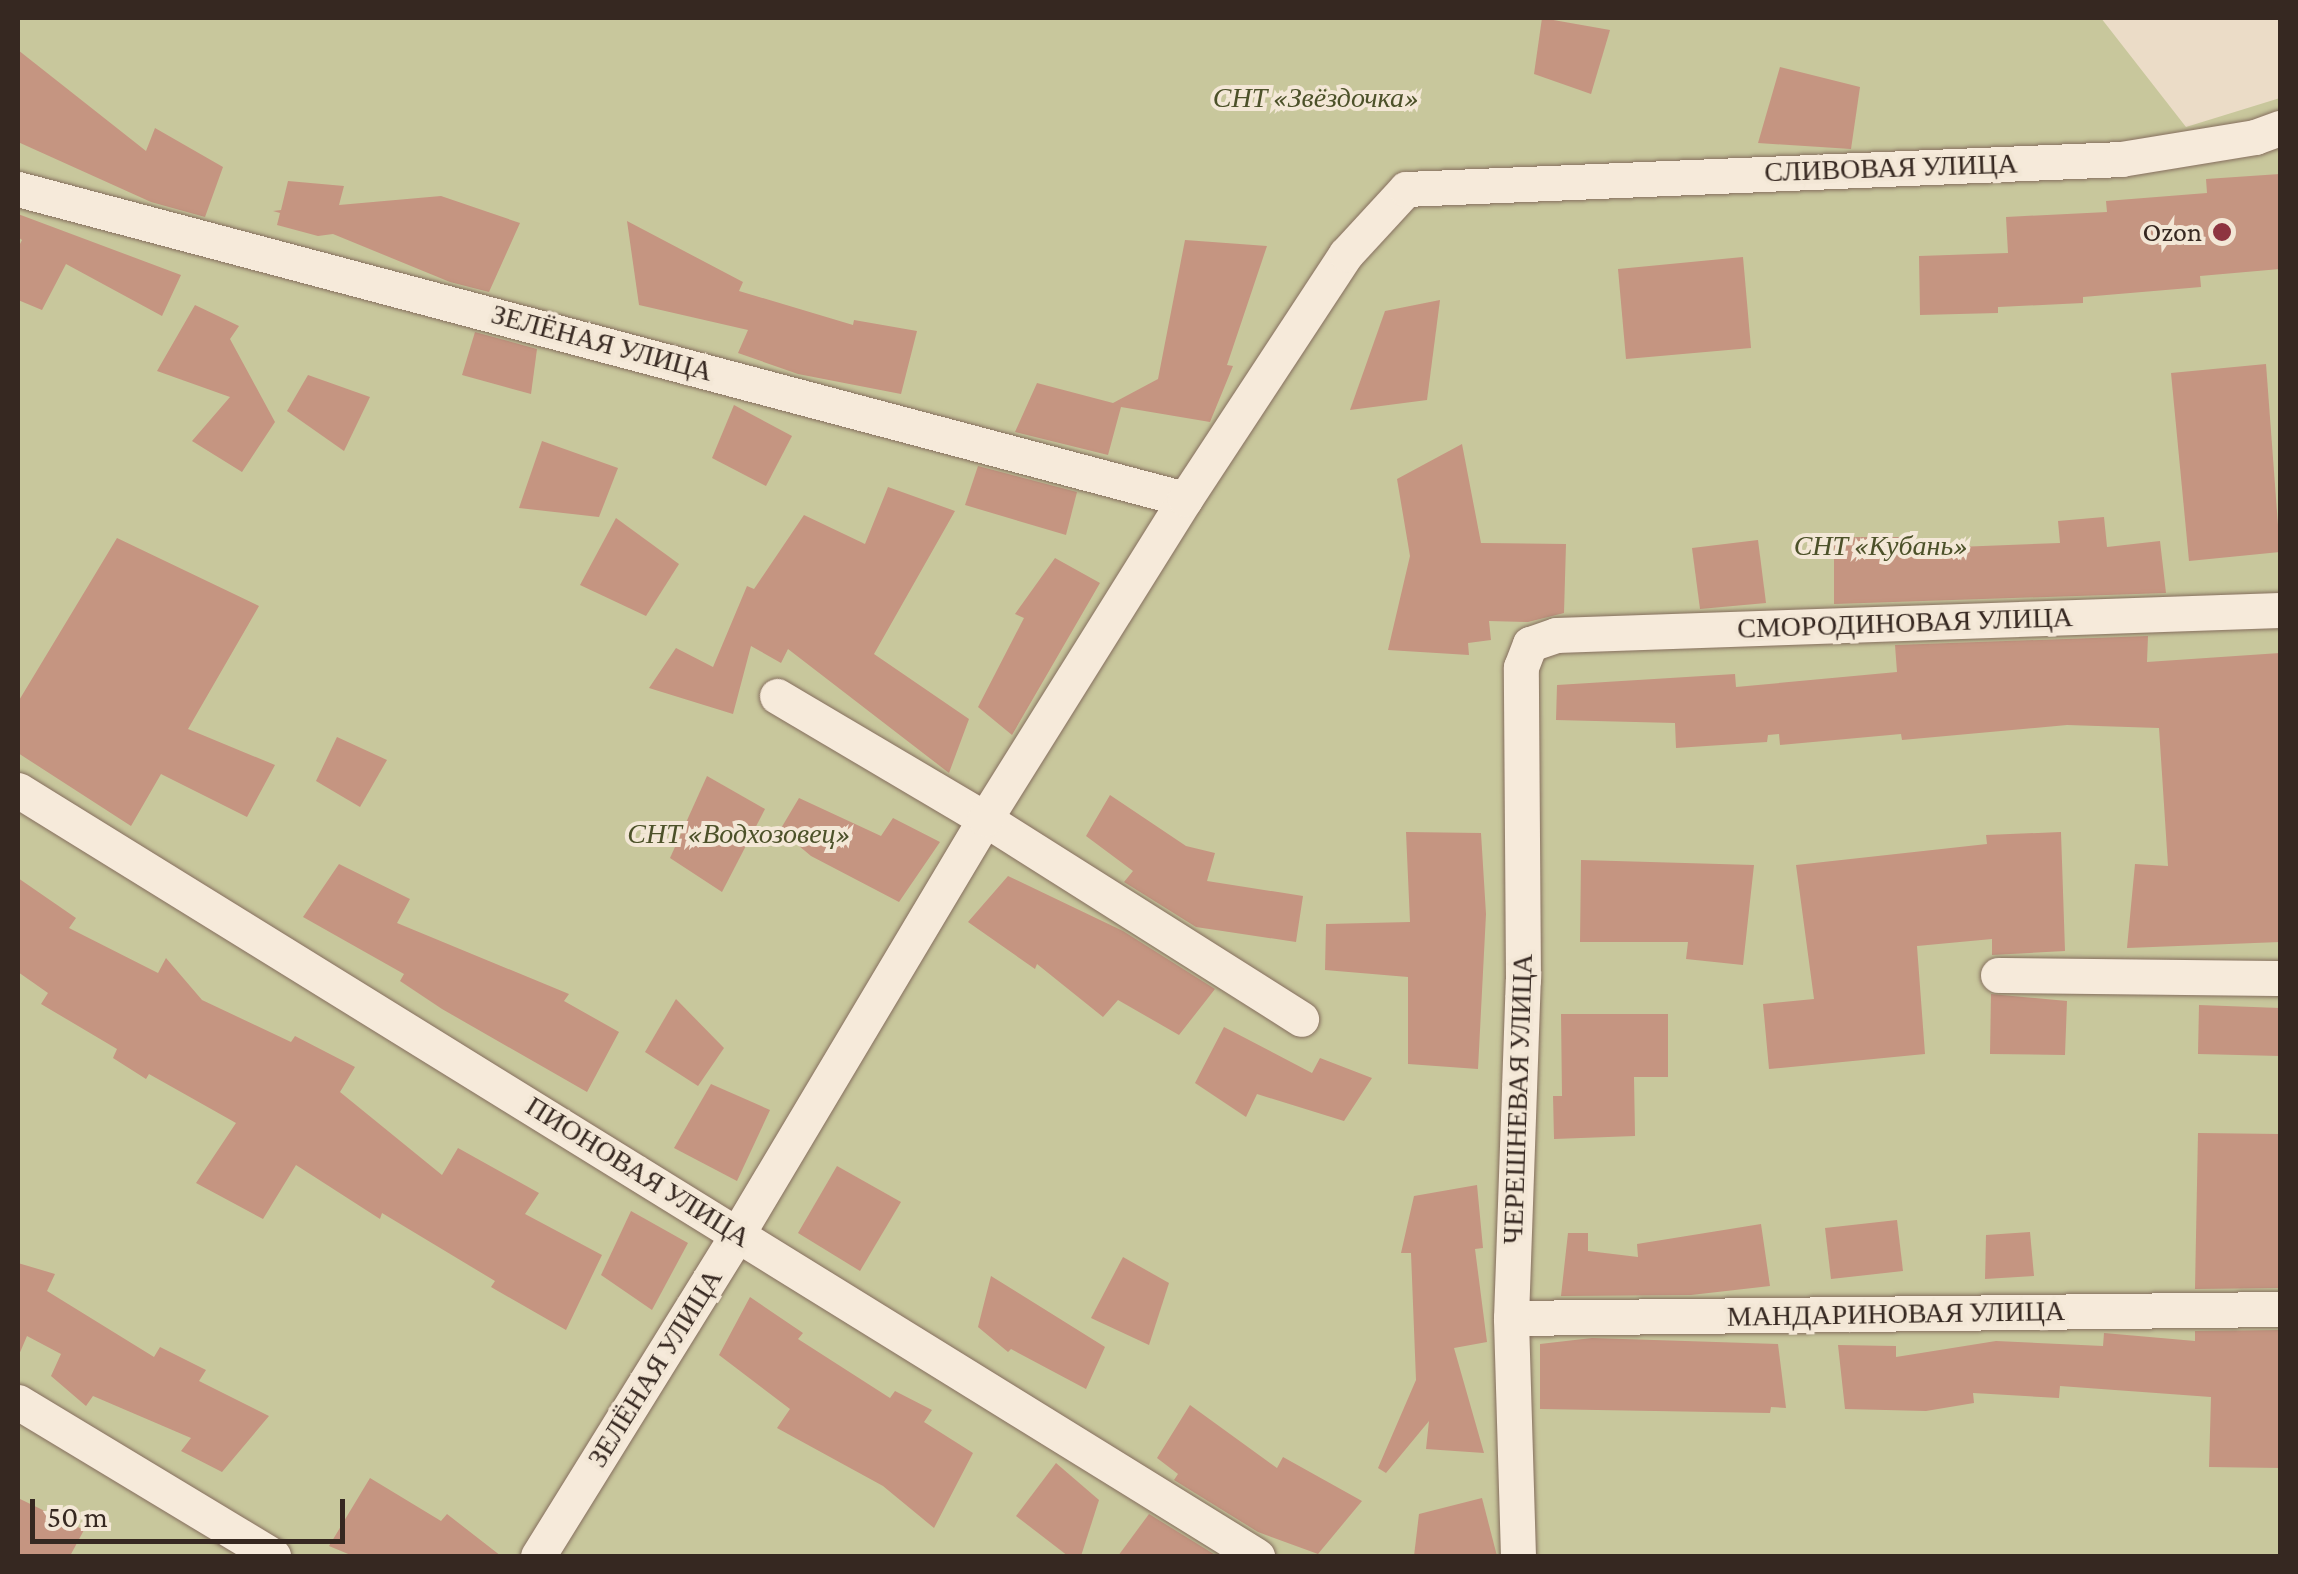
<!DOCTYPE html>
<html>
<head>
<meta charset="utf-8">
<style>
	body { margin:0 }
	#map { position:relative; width:2298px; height:1574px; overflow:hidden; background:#ebdcc7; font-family:"Crimson Pro",serif }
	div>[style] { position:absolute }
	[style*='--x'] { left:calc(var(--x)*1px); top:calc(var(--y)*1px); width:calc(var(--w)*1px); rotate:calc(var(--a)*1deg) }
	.green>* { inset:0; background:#c8c79c }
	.building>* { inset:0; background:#c59581 }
	.roads { filter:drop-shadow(0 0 2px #856e5e) drop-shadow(0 0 2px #856e5e) }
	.street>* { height:35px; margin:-17.5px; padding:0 17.5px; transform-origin:17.5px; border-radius:17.5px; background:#f6eada }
	.dots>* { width:28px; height:28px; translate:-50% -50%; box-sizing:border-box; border:5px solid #f3e7d6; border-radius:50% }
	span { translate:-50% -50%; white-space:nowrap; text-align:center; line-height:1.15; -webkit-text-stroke:8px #f3e7d6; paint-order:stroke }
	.park-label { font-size:28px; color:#4c5129; font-style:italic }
	.street-label { font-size:28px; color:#362821 }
	.poi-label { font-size:28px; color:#362821 }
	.right { translate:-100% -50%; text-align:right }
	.frame { position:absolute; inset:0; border:20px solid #362821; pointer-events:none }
	.scale { position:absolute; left:30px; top:1499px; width:315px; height:45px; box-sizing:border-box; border:5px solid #362821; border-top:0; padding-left:12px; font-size:30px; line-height:35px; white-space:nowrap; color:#362821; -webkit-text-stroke:8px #f3e7d6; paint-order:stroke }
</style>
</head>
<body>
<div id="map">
	<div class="green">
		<i style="clip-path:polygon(18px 18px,2101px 18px,2186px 127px,2280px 98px,2280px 1556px,18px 1556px)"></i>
	</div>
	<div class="building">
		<i style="clip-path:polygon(1542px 18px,1610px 30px,1591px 94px,1534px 74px)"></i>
		<i style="clip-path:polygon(18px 50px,146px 151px,155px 128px,223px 167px,205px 217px,151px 202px,18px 142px)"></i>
		<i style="clip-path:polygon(1780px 67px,1860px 87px,1851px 149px,1758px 143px)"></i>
		<i style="clip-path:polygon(2280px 174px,2280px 269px,2200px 276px,2201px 287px,2083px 297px,2083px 303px,1998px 307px,1998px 313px,1920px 315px,1919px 256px,2008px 253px,2006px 217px,2107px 212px,2106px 201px,2207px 193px,2206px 179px)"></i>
		<i style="clip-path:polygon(288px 181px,344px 186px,339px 205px,441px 196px,520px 223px,489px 292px,450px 282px,333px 234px,318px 236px,277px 225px,280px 213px,273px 211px,281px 210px)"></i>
		<i style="clip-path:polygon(18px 214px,181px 275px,162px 316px,66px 264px,42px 310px,18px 300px,18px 248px,22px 240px,18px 237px)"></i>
		<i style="clip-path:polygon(627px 221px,743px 282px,739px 291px,853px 325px,854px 320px,917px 331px,901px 394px,798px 374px,738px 353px,748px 330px,639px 305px)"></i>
		<i style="clip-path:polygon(1185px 240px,1267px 246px,1227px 365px,1233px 366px,1210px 422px,1121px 407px,1108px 455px,1015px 432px,1037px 383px,1113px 403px,1158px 379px)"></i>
		<i style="clip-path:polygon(1743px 257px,1751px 348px,1626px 359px,1618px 269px)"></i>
		<i style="clip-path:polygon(1440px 300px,1427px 400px,1350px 410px,1385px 311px)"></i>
		<i style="clip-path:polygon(195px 305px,239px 326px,230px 339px,275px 422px,242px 472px,192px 441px,230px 397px,157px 371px)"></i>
		<i style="clip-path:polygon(475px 332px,537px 349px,531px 394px,462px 375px)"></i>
		<i style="clip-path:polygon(2266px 364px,2280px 552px,2189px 561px,2171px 373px)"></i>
		<i style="clip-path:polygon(308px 375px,370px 397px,344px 451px,287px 411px)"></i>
		<i style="clip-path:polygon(734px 405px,792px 436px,766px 486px,712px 458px)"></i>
		<i style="clip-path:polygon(542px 441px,618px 468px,599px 517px,519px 508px)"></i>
		<i style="clip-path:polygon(1462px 444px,1481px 543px,1566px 544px,1564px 613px,1528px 622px,1489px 621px,1491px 640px,1468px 643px,1469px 655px,1388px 650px,1410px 556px,1397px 479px)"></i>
		<i style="clip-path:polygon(978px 466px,1077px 492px,1066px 535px,965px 505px)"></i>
		<i style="clip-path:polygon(888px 487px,955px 511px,874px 654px,969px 719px,949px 773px,788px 649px,781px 663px,751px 646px,733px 714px,649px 688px,676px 648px,713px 667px,747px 586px,754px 589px,804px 515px,865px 544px)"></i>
		<i style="clip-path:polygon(2104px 517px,2107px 547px,2160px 541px,2166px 593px,1834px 604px,1834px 537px,1906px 537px,1906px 549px,2060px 543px,2058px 521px)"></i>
		<i style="clip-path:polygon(616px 518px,679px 564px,646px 616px,580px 585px)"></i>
		<i style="clip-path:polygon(117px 538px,259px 606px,188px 729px,275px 765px,247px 817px,161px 774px,131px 826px,18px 753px,18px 702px)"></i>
		<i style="clip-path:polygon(1758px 540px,1766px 603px,1700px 609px,1692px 548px)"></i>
		<i style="clip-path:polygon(1055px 558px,1100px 583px,1012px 735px,978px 707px,1024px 618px,1015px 614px)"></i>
		<i style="clip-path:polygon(2148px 636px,2147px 662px,2280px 653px,2280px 942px,2127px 948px,2135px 864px,2168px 866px,2159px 728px,2067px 725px,1902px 740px,1901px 734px,1780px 745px,1779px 734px,1768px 735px,1767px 742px,1676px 748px,1675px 723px,1556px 720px,1557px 685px,1735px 674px,1736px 687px,1897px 672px,1895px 645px)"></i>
		<i style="clip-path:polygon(337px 737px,387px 760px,360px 807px,316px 781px)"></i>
		<i style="clip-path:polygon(707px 776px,765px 809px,722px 892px,670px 858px)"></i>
		<i style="clip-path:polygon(1110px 795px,1186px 846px,1215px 853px,1207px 881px,1303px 896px,1296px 942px,1196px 927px,1124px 882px,1133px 871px,1086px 836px)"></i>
		<i style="clip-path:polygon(799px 798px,881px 836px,893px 818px,940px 842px,899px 902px,811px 856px,780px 830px)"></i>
		<i style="clip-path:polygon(1406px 832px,1481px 833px,1486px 914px,1478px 1069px,1408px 1064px,1408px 977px,1325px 970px,1326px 924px,1410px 922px)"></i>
		<i style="clip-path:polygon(2061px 832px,2065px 951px,1992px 955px,1992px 939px,1917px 946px,1925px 1054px,1769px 1069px,1763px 1004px,1814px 999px,1796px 865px,1987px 844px,1986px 835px)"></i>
		<i style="clip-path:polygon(1581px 860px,1754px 865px,1743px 965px,1686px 959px,1688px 942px,1580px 942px)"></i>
		<i style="clip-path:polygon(339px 864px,410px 899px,397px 923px,569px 994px,564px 1001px,619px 1032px,587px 1092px,442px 1009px,400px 981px,404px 974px,303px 917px)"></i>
		<i style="clip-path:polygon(1008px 876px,1123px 931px,1215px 989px,1179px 1035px,1118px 1000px,1103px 1017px,1037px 964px,1035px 969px,968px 922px)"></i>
		<i style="clip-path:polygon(18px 878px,76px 918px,69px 928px,158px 973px,166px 958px,202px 1000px,291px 1042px,295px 1036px,355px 1067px,340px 1092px,442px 1175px,458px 1148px,539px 1193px,525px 1214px,602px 1255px,566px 1330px,491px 1287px,495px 1281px,382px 1213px,380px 1219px,296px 1165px,263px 1219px,196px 1183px,236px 1123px,149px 1074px,146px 1079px,113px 1058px,117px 1049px,41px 1004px,48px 993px,18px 972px)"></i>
		<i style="clip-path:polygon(1991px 994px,2067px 1001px,2065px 1055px,1990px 1054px)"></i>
		<i style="clip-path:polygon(676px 999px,724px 1048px,698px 1086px,645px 1052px)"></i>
		<i style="clip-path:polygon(2199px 1005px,2280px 1008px,2280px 1056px,2198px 1054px)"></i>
		<i style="clip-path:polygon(1561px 1014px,1668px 1014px,1668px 1077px,1634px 1077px,1635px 1136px,1554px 1139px,1553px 1096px,1562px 1096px)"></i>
		<i style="clip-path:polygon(1224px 1027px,1312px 1073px,1320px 1058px,1372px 1078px,1344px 1121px,1257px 1094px,1246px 1117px,1195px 1083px)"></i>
		<i style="clip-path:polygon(711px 1084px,770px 1110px,737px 1181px,674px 1148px)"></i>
		<i style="clip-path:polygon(2198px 1133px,2280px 1134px,2280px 1288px,2195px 1289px)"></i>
		<i style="clip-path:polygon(837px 1166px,901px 1202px,860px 1271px,798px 1233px)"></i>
		<i style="clip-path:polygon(1477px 1185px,1483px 1248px,1475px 1249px,1487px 1342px,1454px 1348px,1484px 1453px,1426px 1449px,1429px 1421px,1386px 1473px,1378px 1468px,1416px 1380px,1411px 1253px,1401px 1253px,1414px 1196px)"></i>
		<i style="clip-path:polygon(631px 1211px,688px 1243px,652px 1310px,601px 1275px)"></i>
		<i style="clip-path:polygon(1897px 1220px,1903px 1271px,1831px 1279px,1825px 1228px)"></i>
		<i style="clip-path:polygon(1761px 1224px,1770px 1286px,1691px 1295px,1561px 1296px,1568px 1233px,1588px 1233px,1588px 1251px,1638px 1257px,1637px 1244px)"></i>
		<i style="clip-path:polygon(2030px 1232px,2034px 1276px,1985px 1279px,1986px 1235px)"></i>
		<i style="clip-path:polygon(1123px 1257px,1169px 1283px,1149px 1345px,1091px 1318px)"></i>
		<i style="clip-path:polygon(18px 1263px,55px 1274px,47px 1291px,154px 1357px,160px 1347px,206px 1370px,199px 1381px,269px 1416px,222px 1472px,181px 1451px,191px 1438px,93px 1396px,86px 1406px,51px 1376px,61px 1354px,27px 1336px,18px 1357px)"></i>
		<i style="clip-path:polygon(991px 1276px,1105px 1347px,1086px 1389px,1011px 1349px,1008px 1352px,978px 1327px)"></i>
		<i style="clip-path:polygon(750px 1297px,803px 1333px,798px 1339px,890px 1398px,895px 1391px,932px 1410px,924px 1422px,973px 1453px,934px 1528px,883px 1486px,777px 1428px,790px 1409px,719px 1355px)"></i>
		<i style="clip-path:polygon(2280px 1330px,2280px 1468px,2209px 1467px,2211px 1397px,2060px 1386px,2059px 1398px,1973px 1393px,1974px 1403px,1926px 1411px,1845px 1409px,1838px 1345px,1896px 1346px,1896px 1357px,1996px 1341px,2103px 1346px,2104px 1333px,2195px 1341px,2195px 1331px)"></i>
		<i style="clip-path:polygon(1592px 1338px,1778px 1344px,1786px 1408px,1771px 1407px,1770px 1413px,1540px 1409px,1540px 1344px)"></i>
		<i style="clip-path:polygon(1190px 1405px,1277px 1468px,1283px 1457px,1362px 1501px,1318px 1554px,1258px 1532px,1174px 1480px,1178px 1474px,1157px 1458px)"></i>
		<i style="clip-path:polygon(1056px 1463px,1099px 1500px,1081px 1556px,1068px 1556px,1016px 1516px)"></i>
		<i style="clip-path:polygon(370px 1478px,441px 1521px,447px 1514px,501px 1556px,353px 1556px,329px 1546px)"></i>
		<i style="clip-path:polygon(18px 1498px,84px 1530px,70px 1556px,18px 1556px)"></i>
		<i style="clip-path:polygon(1482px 1498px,1497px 1556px,1414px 1556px,1419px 1514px)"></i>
		<i style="clip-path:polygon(1149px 1514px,1217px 1556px,1118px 1556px)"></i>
	</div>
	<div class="roads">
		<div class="street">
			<i style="--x:18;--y:189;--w:1207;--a:14.88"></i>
			<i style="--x:777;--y:696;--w:242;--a:30.6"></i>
			<i style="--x:985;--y:819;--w:374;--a:32.3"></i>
			<i style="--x:18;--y:790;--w:1457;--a:31.73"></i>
			<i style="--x:1998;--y:975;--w:282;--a:0.6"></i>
			<i style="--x:1511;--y:1318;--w:769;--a:-0.67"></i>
			<i style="--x:18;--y:1402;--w:298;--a:31.1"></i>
			<i style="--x:538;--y:1556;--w:380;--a:-58.2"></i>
			<i style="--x:738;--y:1233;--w:482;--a:-59.2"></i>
			<i style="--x:985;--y:819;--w:377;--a:-58"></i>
			<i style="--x:1185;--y:499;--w:293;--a:-56.7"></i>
			<i style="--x:1346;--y:254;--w:88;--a:-47.3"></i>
			<i style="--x:1406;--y:189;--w:716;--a:-2.4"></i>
			<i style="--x:2121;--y:159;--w:136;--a:-9.3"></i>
			<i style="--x:2255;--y:137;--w:27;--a:-20"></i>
			<i style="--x:1518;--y:1556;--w:238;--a:-91.7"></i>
			<i style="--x:1511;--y:1318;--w:338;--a:-88"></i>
			<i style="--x:1523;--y:980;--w:313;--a:-90.4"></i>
			<i style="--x:1521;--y:667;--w:25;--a:-69"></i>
			<i style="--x:1530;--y:644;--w:28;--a:-19"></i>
			<i style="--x:1556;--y:635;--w:724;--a:-1.98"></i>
		</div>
	</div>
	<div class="dots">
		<i style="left:2222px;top:232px;background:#8e3440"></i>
	</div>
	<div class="park-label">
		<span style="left:1316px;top:98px">СНТ «Звёздочка»</span>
		<span style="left:1881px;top:546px">СНТ «Кубань»</span>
		<span style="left:739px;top:834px">СНТ «Водхозовец»</span>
	</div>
	<div class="street-label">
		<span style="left:1891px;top:168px;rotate:-2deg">СЛИВОВАЯ УЛИЦА</span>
		<span style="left:602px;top:343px;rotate:15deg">ЗЕЛЁНАЯ УЛИЦА</span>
		<span style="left:1905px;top:623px;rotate:-2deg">СМОРОДИНОВАЯ УЛИЦА</span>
		<span style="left:1518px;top:1099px;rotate:-88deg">ЧЕРЕШНЕВАЯ УЛИЦА</span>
		<span style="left:638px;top:1172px;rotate:32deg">ПИОНОВАЯ УЛИЦА</span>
		<span style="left:1896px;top:1314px;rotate:-1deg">МАНДАРИНОВАЯ УЛИЦА</span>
		<span style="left:655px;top:1368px;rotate:-58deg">ЗЕЛЁНАЯ УЛИЦА</span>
	</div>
	<div class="poi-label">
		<span class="right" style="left:2202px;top:232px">Ozon</span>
	</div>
	<div class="frame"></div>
	<div class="scale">50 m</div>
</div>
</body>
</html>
